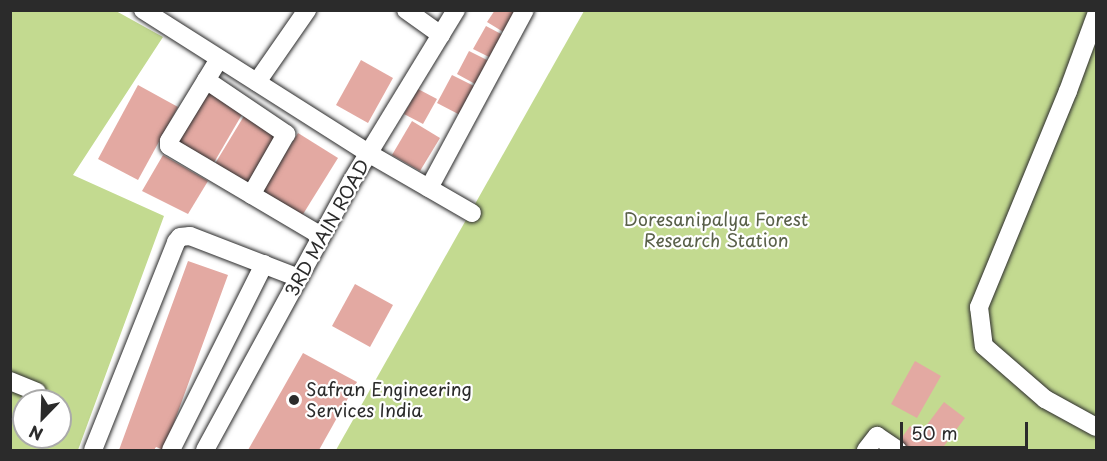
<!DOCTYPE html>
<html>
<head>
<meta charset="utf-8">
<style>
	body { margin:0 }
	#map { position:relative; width:1107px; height:461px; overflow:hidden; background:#fff; font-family:"Playpen Sans",sans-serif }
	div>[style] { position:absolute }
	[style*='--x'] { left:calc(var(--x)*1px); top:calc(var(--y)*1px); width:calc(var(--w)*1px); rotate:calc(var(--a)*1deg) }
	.green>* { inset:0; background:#c3da90 }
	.building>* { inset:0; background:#e3a9a2 }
	.roads { filter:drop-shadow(0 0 2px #2b2b2b) drop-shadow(0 0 2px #2b2b2b) }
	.minor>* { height:18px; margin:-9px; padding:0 9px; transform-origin:9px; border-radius:9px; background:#fff }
	.dots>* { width:16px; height:16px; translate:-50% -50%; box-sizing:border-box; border:3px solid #fff; border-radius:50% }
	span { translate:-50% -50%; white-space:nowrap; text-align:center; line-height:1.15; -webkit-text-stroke:4.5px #fff; paint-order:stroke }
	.park-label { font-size:18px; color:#596049 }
	.street-label { font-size:18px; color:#2b2b2b }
	.poi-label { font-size:18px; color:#2b2b2b }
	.left { translate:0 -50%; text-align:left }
	.frame { position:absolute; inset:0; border:12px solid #2b2b2b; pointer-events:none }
	.north { position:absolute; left:12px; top:389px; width:60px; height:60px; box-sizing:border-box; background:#fff; border:2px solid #aaa; border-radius:50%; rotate:203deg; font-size:16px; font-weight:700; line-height:24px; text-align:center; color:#2b2b2b }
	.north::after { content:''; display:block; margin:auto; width:21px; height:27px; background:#2b2b2b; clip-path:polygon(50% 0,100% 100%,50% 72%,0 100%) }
	.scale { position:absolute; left:900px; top:422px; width:128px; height:27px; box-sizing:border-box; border:3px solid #2b2b2b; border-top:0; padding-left:8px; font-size:18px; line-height:21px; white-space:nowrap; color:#2b2b2b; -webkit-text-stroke:4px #fff; paint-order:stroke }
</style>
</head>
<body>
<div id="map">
	<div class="green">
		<i style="clip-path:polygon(evenodd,10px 11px,116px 11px,163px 37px,73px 175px,164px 216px,78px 450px,11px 450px,10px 11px,24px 401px,60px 401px,60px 437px,24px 437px,24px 401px)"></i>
		<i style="clip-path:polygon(584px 11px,1096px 11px,1096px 450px,336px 450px)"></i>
	</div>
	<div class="building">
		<i style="clip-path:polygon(495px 10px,518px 10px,505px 33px,487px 22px)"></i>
		<i style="clip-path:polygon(486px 26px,503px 35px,491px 58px,473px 49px)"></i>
		<i style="clip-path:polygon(469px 51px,489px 61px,477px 85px,457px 74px)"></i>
		<i style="clip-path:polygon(361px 60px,393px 78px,368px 123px,336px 105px)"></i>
		<i style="clip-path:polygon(452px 75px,476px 87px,462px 116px,437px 103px)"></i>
		<i style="clip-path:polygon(138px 85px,178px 107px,138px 180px,98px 159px)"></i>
		<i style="clip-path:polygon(204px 87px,244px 111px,212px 166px,172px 143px)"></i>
		<i style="clip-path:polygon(418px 89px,437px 99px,423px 124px,404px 114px)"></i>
		<i style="clip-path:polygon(247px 111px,283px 133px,249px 189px,213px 167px)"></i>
		<i style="clip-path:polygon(412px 121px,440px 138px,420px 171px,392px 155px)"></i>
		<i style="clip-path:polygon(298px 133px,338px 158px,300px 219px,260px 195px)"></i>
		<i style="clip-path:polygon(163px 155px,208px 181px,188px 214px,142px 191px)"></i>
		<i style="clip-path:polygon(188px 261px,228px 275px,164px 450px,156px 447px,154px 450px,119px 450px)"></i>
		<i style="clip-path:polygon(355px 284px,393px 305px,370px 347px,332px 326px)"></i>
		<i style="clip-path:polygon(303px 353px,357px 382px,319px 450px,248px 450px)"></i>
		<i style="clip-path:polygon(915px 361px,941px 376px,917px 418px,891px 404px)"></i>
		<i style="clip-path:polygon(944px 402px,965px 418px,941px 450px,908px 450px,898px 443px,910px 426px,920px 434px)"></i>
	</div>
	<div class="roads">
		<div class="minor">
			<i style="--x:143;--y:10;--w:267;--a:32.4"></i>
			<i style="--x:368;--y:153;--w:120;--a:30"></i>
			<i style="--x:406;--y:10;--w:43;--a:35.5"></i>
			<i style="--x:1096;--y:15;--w:81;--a:110.2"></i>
			<i style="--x:1068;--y:91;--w:234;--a:112.4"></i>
			<i style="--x:979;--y:307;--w:39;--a:83"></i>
			<i style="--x:984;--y:346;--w:81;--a:41"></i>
			<i style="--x:1045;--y:399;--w:58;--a:28.8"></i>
			<i style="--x:219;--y:59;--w:96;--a:121.4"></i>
			<i style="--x:169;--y:141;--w:5;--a:90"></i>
			<i style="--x:169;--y:146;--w:177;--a:30.6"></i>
			<i style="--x:206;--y:80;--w:97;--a:34"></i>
			<i style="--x:286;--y:134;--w:70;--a:119.8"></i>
			<i style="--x:257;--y:82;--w:88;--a:-55.2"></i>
			<i style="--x:429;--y:188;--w:202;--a:-61.7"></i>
			<i style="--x:10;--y:381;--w:29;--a:22"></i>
			<i style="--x:93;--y:450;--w:224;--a:-68.2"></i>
			<i style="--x:176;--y:242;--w:6;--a:-51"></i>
			<i style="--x:180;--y:237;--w:10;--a:-6"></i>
			<i style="--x:190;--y:236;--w:117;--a:21.1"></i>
			<i style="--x:171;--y:450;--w:208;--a:-63.4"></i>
			<i style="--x:205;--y:450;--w:305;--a:-61.4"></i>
			<i style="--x:351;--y:182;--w:202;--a:-58.6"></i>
			<i style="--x:866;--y:450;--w:18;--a:-52"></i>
			<i style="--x:877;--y:436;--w:25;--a:34"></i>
		</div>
	</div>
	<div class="dots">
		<i style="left:294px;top:400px;background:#2b2b2b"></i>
	</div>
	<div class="park-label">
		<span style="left:716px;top:230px">Doresanipalya Forest<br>Research Station</span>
	</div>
	<div class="street-label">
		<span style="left:327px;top:228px;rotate:-61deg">3RD MAIN ROAD</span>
	</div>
	<div class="poi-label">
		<span class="left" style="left:306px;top:400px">Safran Engineering<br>Services India</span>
	</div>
	<div class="frame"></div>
	<div class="north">N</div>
	<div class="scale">50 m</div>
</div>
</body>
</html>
